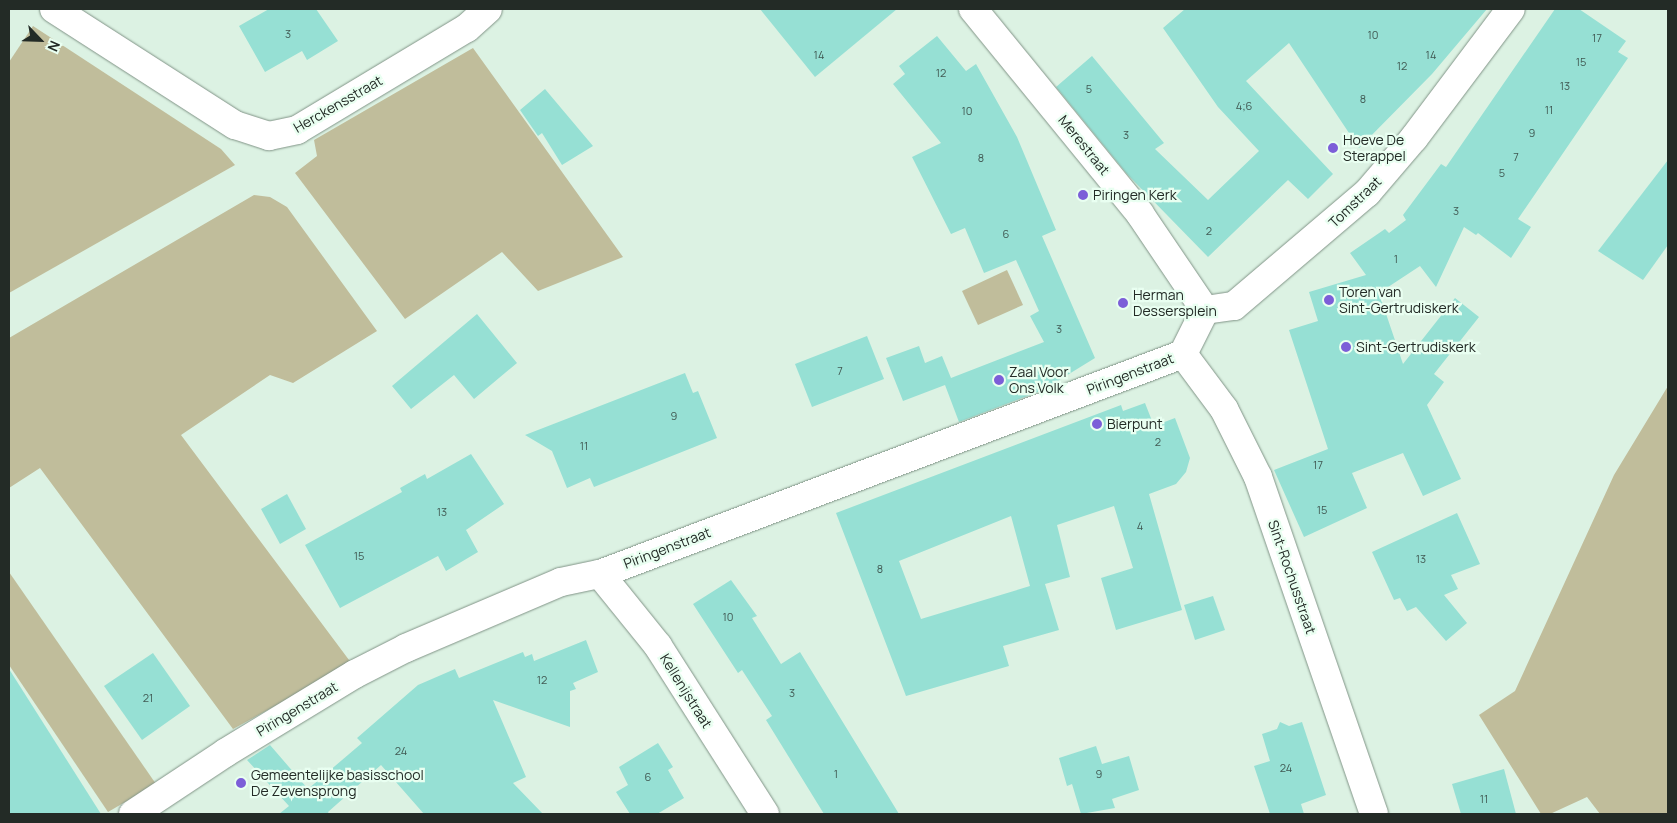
<!DOCTYPE html>
<html>
<head>
<meta charset="utf-8">
<style>
	body { margin:0 }
	#map { position:relative; width:1677px; height:823px; overflow:hidden; background:#dcf2e3; font-family:Manrope,sans-serif }
	div>[style] { position:absolute }
	[style*='--x'] { left:calc(var(--x)*1px); top:calc(var(--y)*1px); width:calc(var(--w)*1px); rotate:calc(var(--a)*1deg) }
	.green>* { inset:0; background:#c0bd9b }
	.building>* { inset:0; background:#96e0d4 }
	.roads { filter:drop-shadow(0 0 1px #819487) drop-shadow(0 0 1px #819487) }
	.street>* { height:28px; margin:-14px; padding:0 14px; transform-origin:14px; border-radius:14px; background:#fff }
	.dots>* { width:14px; height:14px; translate:-50% -50%; box-sizing:border-box; border:2px solid #e9fff1; border-radius:50% }
	span { translate:-50% -50%; white-space:nowrap; text-align:center; line-height:1.15; -webkit-text-stroke:4.5px #e9fff1; paint-order:stroke }
	.number-label { font-size:11px; color:#405852 }
	.number-label span { -webkit-text-stroke-width:0 }
	.street-label { font-size:14px; color:#232b26 }
	.poi-label { font-size:14px; color:#232b26 }
	.left { translate:0 -50%; text-align:left }
	.frame { position:absolute; inset:0; border:10px solid #232b26; pointer-events:none }
	.north { position:absolute; left:15px; top:15px; width:50px; height:50px; -webkit-text-stroke:4px #e9fff1; paint-order:stroke; rotate:114deg; font-size:14px; font-weight:700; line-height:20px; text-align:center; color:#232b26 }
	.north::after { content:''; display:block; margin:auto; width:18px; height:22px; background:#232b26; clip-path:polygon(50% 0,100% 100%,50% 72%,0 100%) }
</style>
</head>
<body>
<div id="map">
	<div class="green">
		<i style="clip-path:polygon(33px 26px,221px 149px,235px 165px,9px 293px,9px 62px)"></i>
		<i style="clip-path:polygon(473px 48px,623px 257px,538px 291px,502px 252px,405px 319px,295px 173px,317px 156px,314px 140px)"></i>
		<i style="clip-path:polygon(254px 195px,270px 197px,287px 207px,377px 331px,293px 383px,270px 375px,181px 435px,352px 664px,233px 729px,40px 468px,9px 488px,9px 338px)"></i>
		<i style="clip-path:polygon(1007px 270px,1023px 305px,978px 325px,962px 291px)"></i>
		<i style="clip-path:polygon(1668px 386px,1668px 814px,1600px 814px,1587px 797px,1550px 814px,1541px 814px,1479px 715px,1515px 691px,1614px 475px)"></i>
		<i style="clip-path:polygon(9px 572px,156px 784px,108px 812px,9px 665px)"></i>
	</div>
	<div class="building">
		<i style="clip-path:polygon(269px 9px,316px 9px,338px 41px,307px 60px,302px 51px,265px 72px,239px 26px)"></i>
		<i style="clip-path:polygon(760px 9px,897px 9px,815px 77px)"></i>
		<i style="clip-path:polygon(1185px 9px,1487px 9px,1432px 74px,1359px 148px,1289px 43px,1246px 81px,1333px 174px,1308px 199px,1288px 180px,1208px 257px,1127px 174px,1056px 87px,1092px 56px,1164px 143px,1155px 149px,1208px 200px,1259px 151px,1218px 107px,1163px 28px)"></i>
		<i style="clip-path:polygon(1555px 9px,1579px 9px,1626px 41px,1618px 52px,1628px 58px,1518px 219px,1531px 227px,1511px 258px,1478px 233px,1476px 235px,1464px 227px,1436px 287px,1420px 266px,1379px 293px,1403px 364px,1455px 298px,1479px 317px,1434px 374px,1444px 382px,1427px 405px,1461px 479px,1423px 496px,1403px 453px,1352px 473px,1367px 508px,1304px 537px,1274px 470px,1328px 449px,1289px 330px,1318px 321px,1309px 292px,1366px 275px,1350px 253px,1385px 229px,1389px 233px,1406px 220px,1403px 215px,1441px 164px,1446px 167px)"></i>
		<i style="clip-path:polygon(937px 36px,966px 71px,976px 64px,1017px 137px,1056px 230px,1042px 236px,1095px 358px,1043px 390px,959px 422px,945px 385px,903px 401px,886px 358px,919px 346px,925px 363px,942px 356px,951px 378px,1044px 342px,1030px 316px,1039px 311px,1016px 260px,984px 273px,965px 228px,951px 234px,912px 157px,941px 143px,893px 84px,905px 74px,899px 66px)"></i>
		<i style="clip-path:polygon(545px 89px,593px 146px,562px 165px,542px 133px,538px 136px,520px 110px)"></i>
		<i style="clip-path:polygon(1668px 160px,1668px 245px,1643px 280px,1598px 251px)"></i>
		<i style="clip-path:polygon(477px 314px,517px 363px,474px 399px,454px 375px,411px 409px,392px 386px)"></i>
		<i style="clip-path:polygon(867px 336px,884px 379px,812px 407px,795px 364px)"></i>
		<i style="clip-path:polygon(685px 373px,693px 393px,698px 391px,717px 438px,609px 481px,594px 487px,590px 478px,567px 488px,552px 451px,525px 435px)"></i>
		<i style="clip-path:polygon(evenodd,1145px 403px,1154px 426px,1175px 418px,1190px 458px,1186px 472px,1176px 484px,1149px 494px,1182px 610px,1116px 630px,1101px 578px,1133px 568px,1114px 506px,1057px 525px,1070px 577px,1045px 584px,1059px 630px,1003px 646px,1009px 666px,906px 696px,836px 513px,1121px 405px,1123px 411px,1145px 403px,1011px 516px,1030px 586px,921px 619px,899px 561px,1011px 516px)"></i>
		<i style="clip-path:polygon(471px 454px,504px 504px,466px 530px,478px 552px,446px 571px,438px 556px,340px 608px,305px 545px,402px 492px,400px 488px,425px 474px,427px 479px)"></i>
		<i style="clip-path:polygon(287px 494px,306px 529px,280px 544px,261px 509px)"></i>
		<i style="clip-path:polygon(1457px 513px,1480px 564px,1451px 575px,1458px 589px,1444px 595px,1467px 623px,1446px 641px,1416px 607px,1407px 611px,1400px 598px,1394px 600px,1372px 552px)"></i>
		<i style="clip-path:polygon(731px 580px,757px 616px,752px 618px,781px 664px,800px 652px,899px 814px,824px 814px,766px 720px,772px 716px,742px 670px,738px 673px,693px 604px)"></i>
		<i style="clip-path:polygon(1213px 596px,1225px 630px,1195px 640px,1184px 605px)"></i>
		<i style="clip-path:polygon(586px 640px,598px 672px,573px 683px,576px 689px,570px 691px,570px 727px,493px 700px,526px 777px,513px 783px,543px 814px,424px 814px,381px 765px,328px 812px,329px 814px,279px 814px,289px 806px,247px 760px,270px 745px,308px 789px,362px 743px,357px 738px,418px 685px,455px 669px,459px 678px,523px 652px,525px 657px,532px 654px,534px 661px)"></i>
		<i style="clip-path:polygon(153px 653px,190px 706px,142px 740px,104px 686px)"></i>
		<i style="clip-path:polygon(9px 669px,101px 814px,9px 814px)"></i>
		<i style="clip-path:polygon(1280px 722px,1289px 726px,1302px 722px,1326px 795px,1301px 804px,1304px 814px,1270px 814px,1254px 766px,1270px 761px,1262px 734px,1277px 729px)"></i>
		<i style="clip-path:polygon(658px 743px,673px 767px,668px 770px,684px 798px,657px 814px,630px 814px,616px 792px,628px 785px,619px 767px)"></i>
		<i style="clip-path:polygon(1096px 746px,1102px 764px,1129px 756px,1139px 790px,1112px 799px,1115px 808px,1081px 814px,1072px 784px,1067px 786px,1059px 758px)"></i>
		<i style="clip-path:polygon(1504px 769px,1516px 814px,1461px 814px,1452px 784px)"></i>
	</div>
	<div class="roads">
		<div class="street">
			<i style="--x:54;--y:9;--w:215;--a:32.7"></i>
			<i style="--x:235;--y:125;--w:36;--a:18"></i>
			<i style="--x:269;--y:136;--w:29;--a:-12"></i>
			<i style="--x:297;--y:130;--w:198;--a:-31"></i>
			<i style="--x:467;--y:28;--w:28;--a:-42"></i>
			<i style="--x:973;--y:9;--w:264;--a:50.8"></i>
			<i style="--x:1140;--y:214;--w:116;--a:55.9"></i>
			<i style="--x:1205;--y:310;--w:29;--a:-8"></i>
			<i style="--x:1234;--y:306;--w:175;--a:-40.4"></i>
			<i style="--x:1367;--y:193;--w:72;--a:-49.5"></i>
			<i style="--x:1414;--y:138;--w:161;--a:-53.1"></i>
			<i style="--x:1183;--y:354;--w:69;--a:53.3"></i>
			<i style="--x:1224;--y:409;--w:76;--a:63.4"></i>
			<i style="--x:1258;--y:477;--w:356;--a:71"></i>
			<i style="--x:600;--y:574;--w:92;--a:51.1"></i>
			<i style="--x:658;--y:646;--w:199;--a:57.5"></i>
			<i style="--x:133;--y:814;--w:110;--a:-33.5"></i>
			<i style="--x:225;--y:753;--w:152;--a:-31.3"></i>
			<i style="--x:355;--y:674;--w:57;--a:-27"></i>
			<i style="--x:406;--y:648;--w:168;--a:-23.1"></i>
			<i style="--x:561;--y:582;--w:40;--a:-12"></i>
			<i style="--x:600;--y:574;--w:623;--a:-20.67"></i>
			<i style="--x:1183;--y:354;--w:49;--a:-63.4"></i>
		</div>
	</div>
	<div class="dots">
		<i style="left:1333px;top:148px;background:#7c5ed8"></i>
		<i style="left:1083px;top:195px;background:#7c5ed8"></i>
		<i style="left:1329px;top:300px;background:#7c5ed8"></i>
		<i style="left:1123px;top:303px;background:#7c5ed8"></i>
		<i style="left:1346px;top:347px;background:#7c5ed8"></i>
		<i style="left:999px;top:380px;background:#7c5ed8"></i>
		<i style="left:1097px;top:424px;background:#7c5ed8"></i>
		<i style="left:241px;top:783px;background:#7c5ed8"></i>
	</div>
	<div class="number-label">
		<span style="left:288px;top:34px">3</span>
		<span style="left:1373px;top:35px">10</span>
		<span style="left:1597px;top:38px">17</span>
		<span style="left:819px;top:55px">14</span>
		<span style="left:1431px;top:55px">14</span>
		<span style="left:1581px;top:62px">15</span>
		<span style="left:1402px;top:66px">12</span>
		<span style="left:941px;top:73px">12</span>
		<span style="left:1565px;top:86px">13</span>
		<span style="left:1089px;top:89px">5</span>
		<span style="left:1363px;top:99px">8</span>
		<span style="left:1244px;top:106px">4;6</span>
		<span style="left:1549px;top:110px">11</span>
		<span style="left:967px;top:111px">10</span>
		<span style="left:1532px;top:133px">9</span>
		<span style="left:1126px;top:135px">3</span>
		<span style="left:1516px;top:157px">7</span>
		<span style="left:981px;top:158px">8</span>
		<span style="left:1502px;top:173px">5</span>
		<span style="left:1456px;top:211px">3</span>
		<span style="left:1209px;top:231px">2</span>
		<span style="left:1006px;top:234px">6</span>
		<span style="left:1396px;top:259px">1</span>
		<span style="left:1059px;top:329px">3</span>
		<span style="left:840px;top:371px">7</span>
		<span style="left:674px;top:416px">9</span>
		<span style="left:1158px;top:442px">2</span>
		<span style="left:584px;top:446px">11</span>
		<span style="left:1318px;top:465px">17</span>
		<span style="left:1322px;top:510px">15</span>
		<span style="left:442px;top:512px">13</span>
		<span style="left:1140px;top:526px">4</span>
		<span style="left:359px;top:556px">15</span>
		<span style="left:1421px;top:559px">13</span>
		<span style="left:880px;top:569px">8</span>
		<span style="left:728px;top:617px">10</span>
		<span style="left:542px;top:680px">12</span>
		<span style="left:792px;top:693px">3</span>
		<span style="left:148px;top:698px">21</span>
		<span style="left:401px;top:751px">24</span>
		<span style="left:1286px;top:768px">24</span>
		<span style="left:836px;top:774px">1</span>
		<span style="left:1099px;top:774px">9</span>
		<span style="left:648px;top:777px">6</span>
		<span style="left:1484px;top:799px">11</span>
	</div>
	<div class="street-label">
		<span style="left:338px;top:104px;rotate:-30deg">Herckensstraat</span>
		<span style="left:1084px;top:145px;rotate:51deg">Merestraat</span>
		<span style="left:1355px;top:202px;rotate:-44deg">Tomstraat</span>
		<span style="left:1130px;top:374px;rotate:-21deg">Piringenstraat</span>
		<span style="left:667px;top:548px;rotate:-21deg">Piringenstraat</span>
		<span style="left:1292px;top:577px;rotate:71deg">Sint-Rochusstraat</span>
		<span style="left:686px;top:691px;rotate:58deg">Kellenijstraat</span>
		<span style="left:297px;top:709px;rotate:-31deg">Piringenstraat</span>
	</div>
	<div class="poi-label">
		<span class="left" style="left:1343px;top:148px">Hoeve De<br>Sterappel</span>
		<span class="left" style="left:1093px;top:195px">Piringen Kerk</span>
		<span class="left" style="left:1339px;top:300px">Toren van<br>Sint-Gertrudiskerk</span>
		<span class="left" style="left:1133px;top:303px">Herman<br>Dessersplein</span>
		<span class="left" style="left:1356px;top:347px">Sint-Gertrudiskerk</span>
		<span class="left" style="left:1009px;top:380px">Zaal Voor<br>Ons Volk</span>
		<span class="left" style="left:1107px;top:424px">Bierpunt</span>
		<span class="left" style="left:251px;top:783px">Gemeentelijke basisschool<br>De Zevensprong</span>
	</div>
	<div class="frame"></div>
	<div class="north">N</div>
</div>
</body>
</html>
